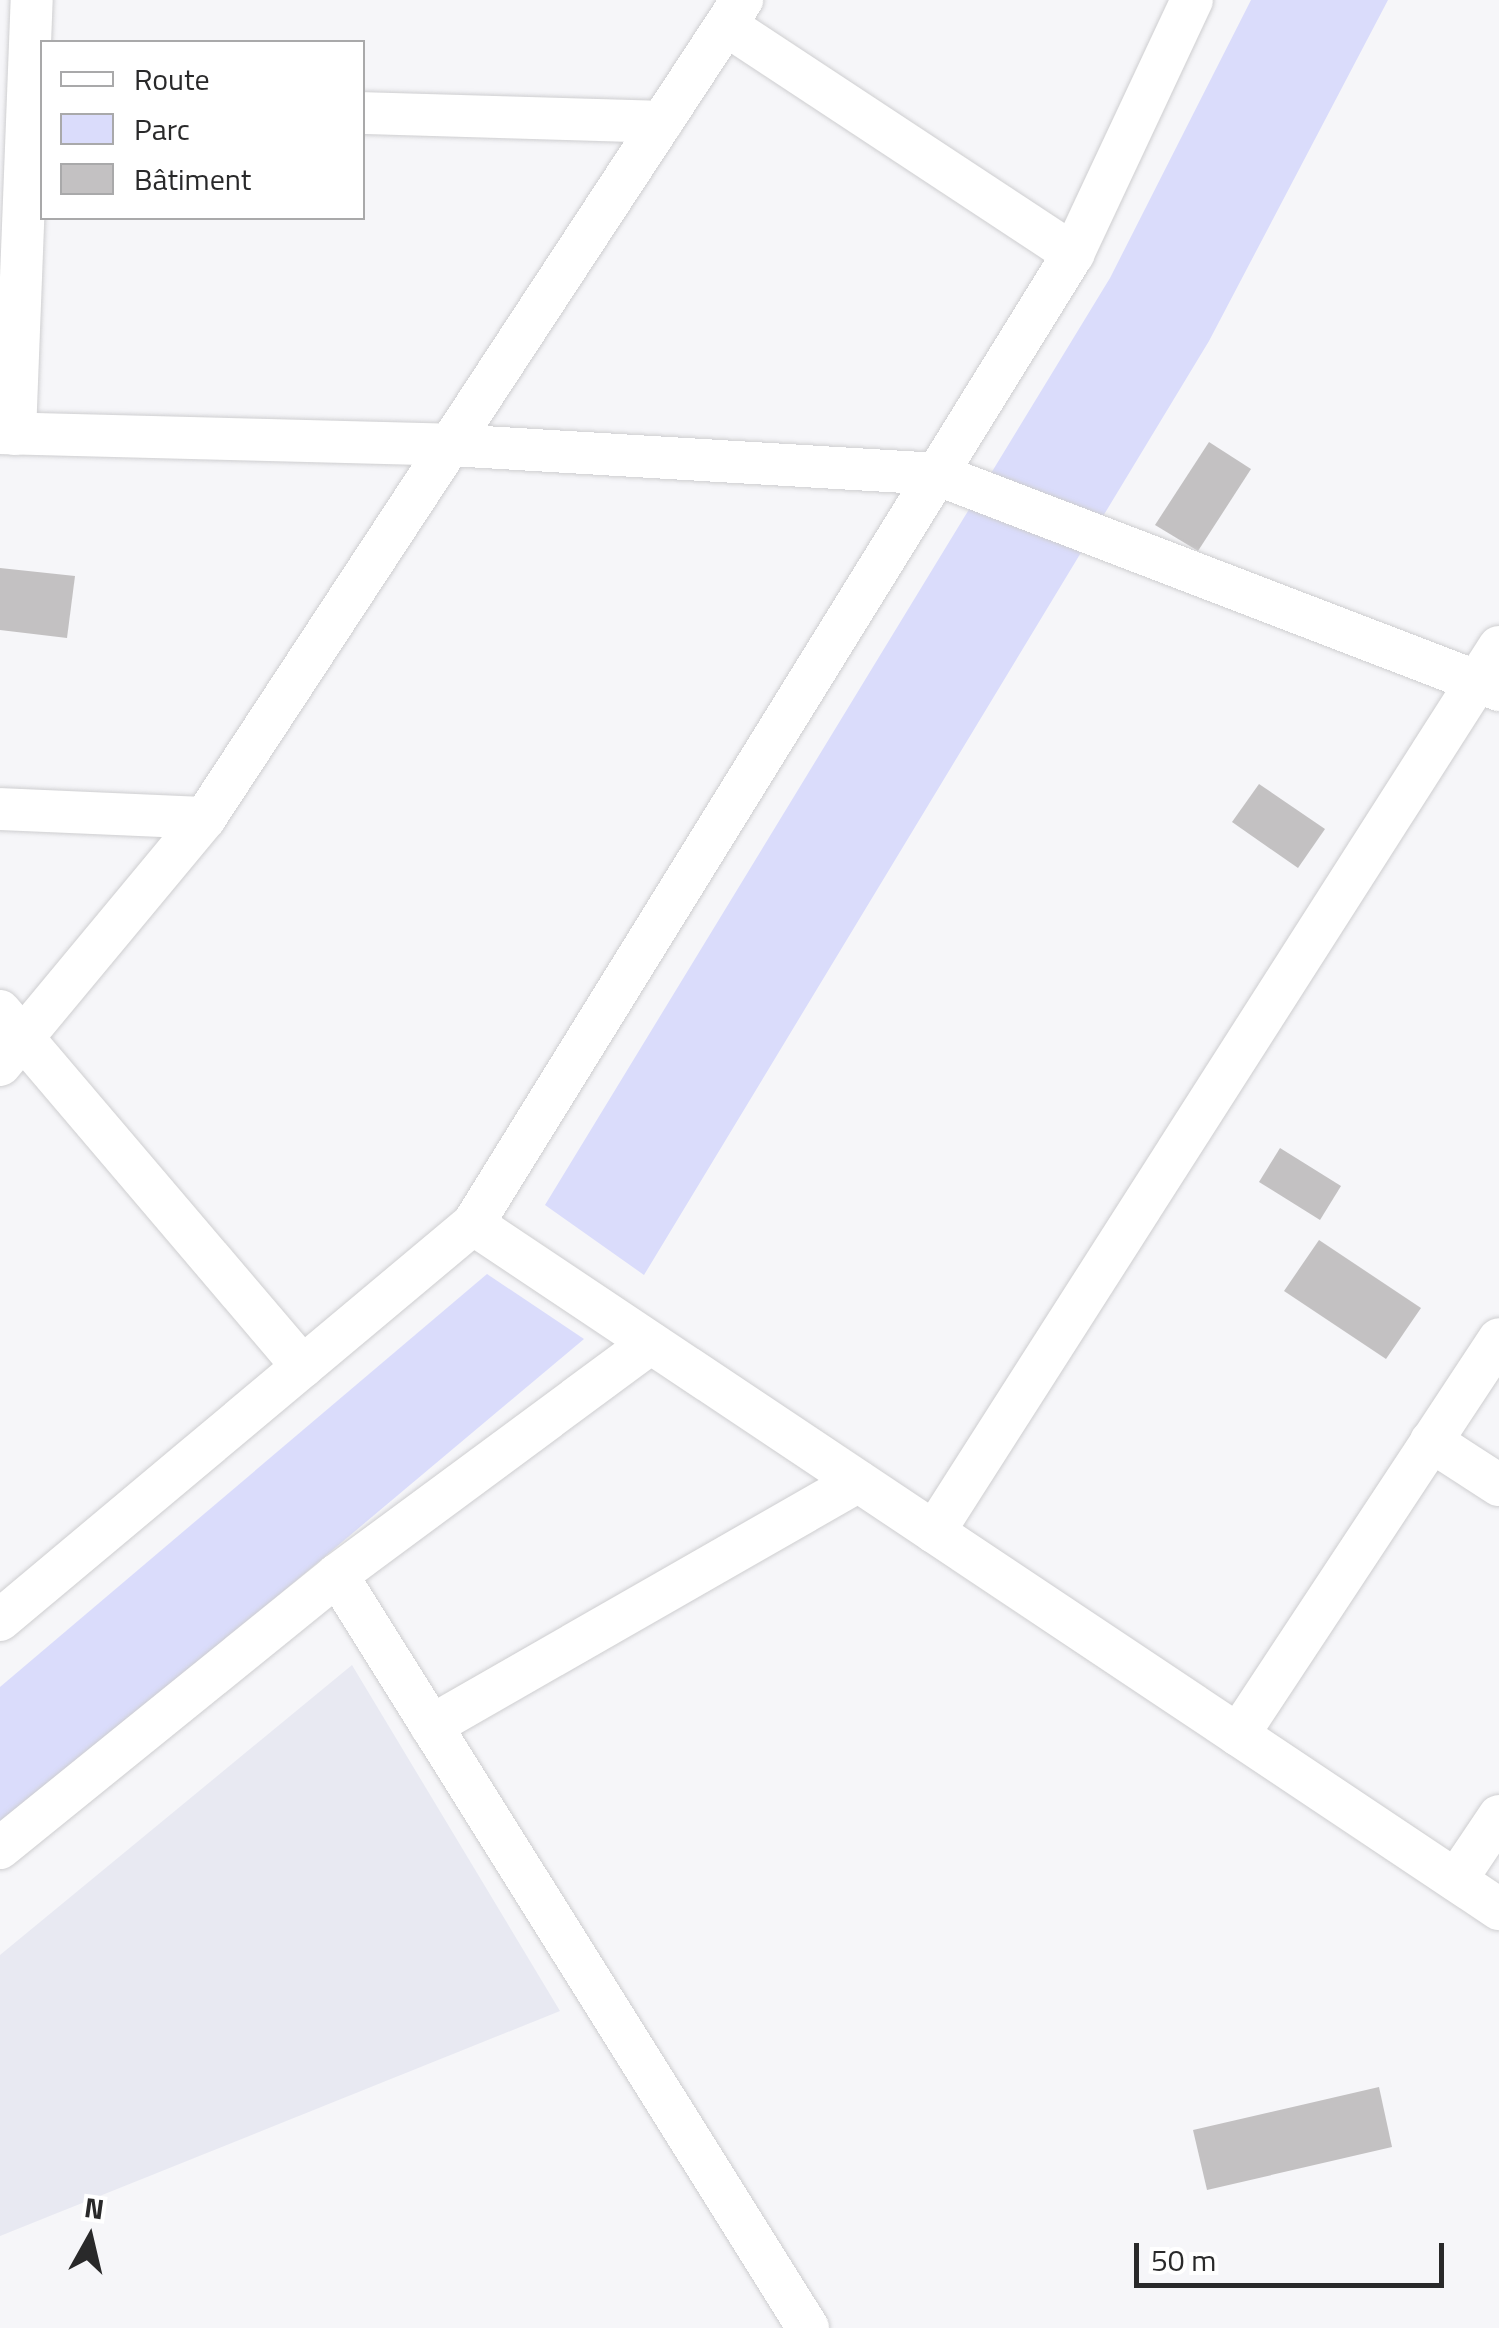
<!DOCTYPE html>
<html>
<head>
<meta charset="utf-8">
<style>
	body { margin:0 }
	#map { position:relative; width:1499px; height:2328px; overflow:hidden; background:#f6f6f9; font-family:"Titillium Web",sans-serif }
	div>[style] { position:absolute }
	[style*='--x'] { left:calc(var(--x)*1px); top:calc(var(--y)*1px); width:calc(var(--w)*1px); rotate:calc(var(--a)*1deg) }
	.built>* { inset:0; background:#e8e9f2 }
	.green>* { inset:0; background:#dadcfb }
	.building>* { inset:0; background:#c3c1c2 }
	.roads { filter:drop-shadow(0 0 2px #ceced0) drop-shadow(0 0 2px #ceced0) }
	.minor>* { height:42px; margin:-21px; padding:0 21px; transform-origin:21px; border-radius:21px; background:#fff }
	span { translate:-50% -50%; white-space:nowrap; text-align:center; line-height:1.15; -webkit-text-stroke:8px #fff; paint-order:stroke }
	.legend { position:absolute; left:40px; top:40px; width:325px; height:180px; box-sizing:border-box; background:#fff; border:2px solid #a9a9aa; margin:0; padding:12px 18px; list-style:none; font-size:30px; color:#29292a }
	.legend li { display:flex; align-items:center; gap:20px; height:50px }
	.legend b { width:50px; border:2px solid #a9a9aa }
	.north { position:absolute; left:40px; top:2188px; width:100px; height:100px; -webkit-text-stroke:8px #fff; paint-order:stroke; rotate:8deg; font-size:28px; font-weight:700; line-height:40px; text-align:center; color:#29292a }
	.north::after { content:''; display:block; margin:auto; width:35px; height:45px; background:#29292a; clip-path:polygon(50% 0,100% 100%,50% 72%,0 100%) }
	.scale { position:absolute; left:1134px; top:2243px; width:310px; height:45px; box-sizing:border-box; border:5px solid #29292a; border-top:0; padding-left:12px; font-size:30px; line-height:35px; white-space:nowrap; color:#29292a; -webkit-text-stroke:8px #fff; paint-order:stroke }
</style>
</head>
<body>
<div id="map">
	<div class="built">
		<i style="clip-path:polygon(352px 1665px,560px 2011px,0 2236px,0 1955px)"></i>
	</div>
	<div class="green">
		<i style="clip-path:polygon(1251px 0,1388px 0,1209px 341px,644px 1275px,545px 1205px,1110px 278px)"></i>
		<i style="clip-path:polygon(487px 1274px,584px 1339px,0 1829px,0 1687px)"></i>
	</div>
	<div class="building">
		<i style="clip-path:polygon(1209px 442px,1251px 469px,1198px 551px,1155px 525px)"></i>
		<i style="clip-path:polygon(0 568px,75px 576px,67px 638px,0 630px)"></i>
		<i style="clip-path:polygon(1259px 784px,1325px 829px,1298px 868px,1232px 822px)"></i>
		<i style="clip-path:polygon(1280px 1148px,1341px 1186px,1320px 1220px,1259px 1182px)"></i>
		<i style="clip-path:polygon(1319px 1240px,1421px 1308px,1386px 1359px,1284px 1291px)"></i>
		<i style="clip-path:polygon(1379px 2087px,1392px 2147px,1207px 2190px,1193px 2130px)"></i>
	</div>
	<div class="roads">
		<div class="minor">
			<i style="--x:726;--y:25;--w:416;--a:33.4"></i>
			<i style="--x:362;--y:113;--w:300;--a:1.7"></i>
			<i style="--x:0;--y:433;--w:450;--a:1.5"></i>
			<i style="--x:450;--y:445;--w:487;--a:3.4"></i>
			<i style="--x:936;--y:474;--w:603;--a:20.99"></i>
			<i style="--x:15;--y:434;--w:434;--a:-87.8"></i>
			<i style="--x:0;--y:809;--w:205;--a:2.5"></i>
			<i style="--x:0;--y:1011;--w:467;--a:49.6"></i>
			<i style="--x:0;--y:1065;--w:321;--a:-50.3"></i>
			<i style="--x:205;--y:818;--w:979;--a:-56.72"></i>
			<i style="--x:473;--y:1224;--w:1234;--a:33.73"></i>
			<i style="--x:1431;--y:1441;--w:81;--a:32.9"></i>
			<i style="--x:934;--y:1532;--w:1050;--a:-57.45"></i>
			<i style="--x:337;--y:1575;--w:888;--a:57.97"></i>
			<i style="--x:0;--y:1620;--w:617;--a:-39.94"></i>
			<i style="--x:473;--y:1224;--w:1141;--a:-58.26"></i>
			<i style="--x:1073;--y:254;--w:280;--a:-64.9"></i>
			<i style="--x:431;--y:1726;--w:492;--a:-29.8"></i>
			<i style="--x:1238;--y:1735;--w:474;--a:-56.6"></i>
			<i style="--x:0;--y:1848;--w:434;--a:-39"></i>
			<i style="--x:337;--y:1575;--w:390;--a:-36.5"></i>
			<i style="--x:1456;--y:1880;--w:77;--a:-56.1"></i>
		</div>
	</div>
	<ul class="legend">
	<li><b style="height:12px;background:#fff"></b>Route</li>
	<li><b style="height:28px;background:#dadcfb"></b>Parc</li>
	<li><b style="height:28px;background:#c3c1c2"></b>Bâtiment</li>
	</ul>
	<div class="north">N</div>
	<div class="scale">50 m</div>
</div>
</body>
</html>
